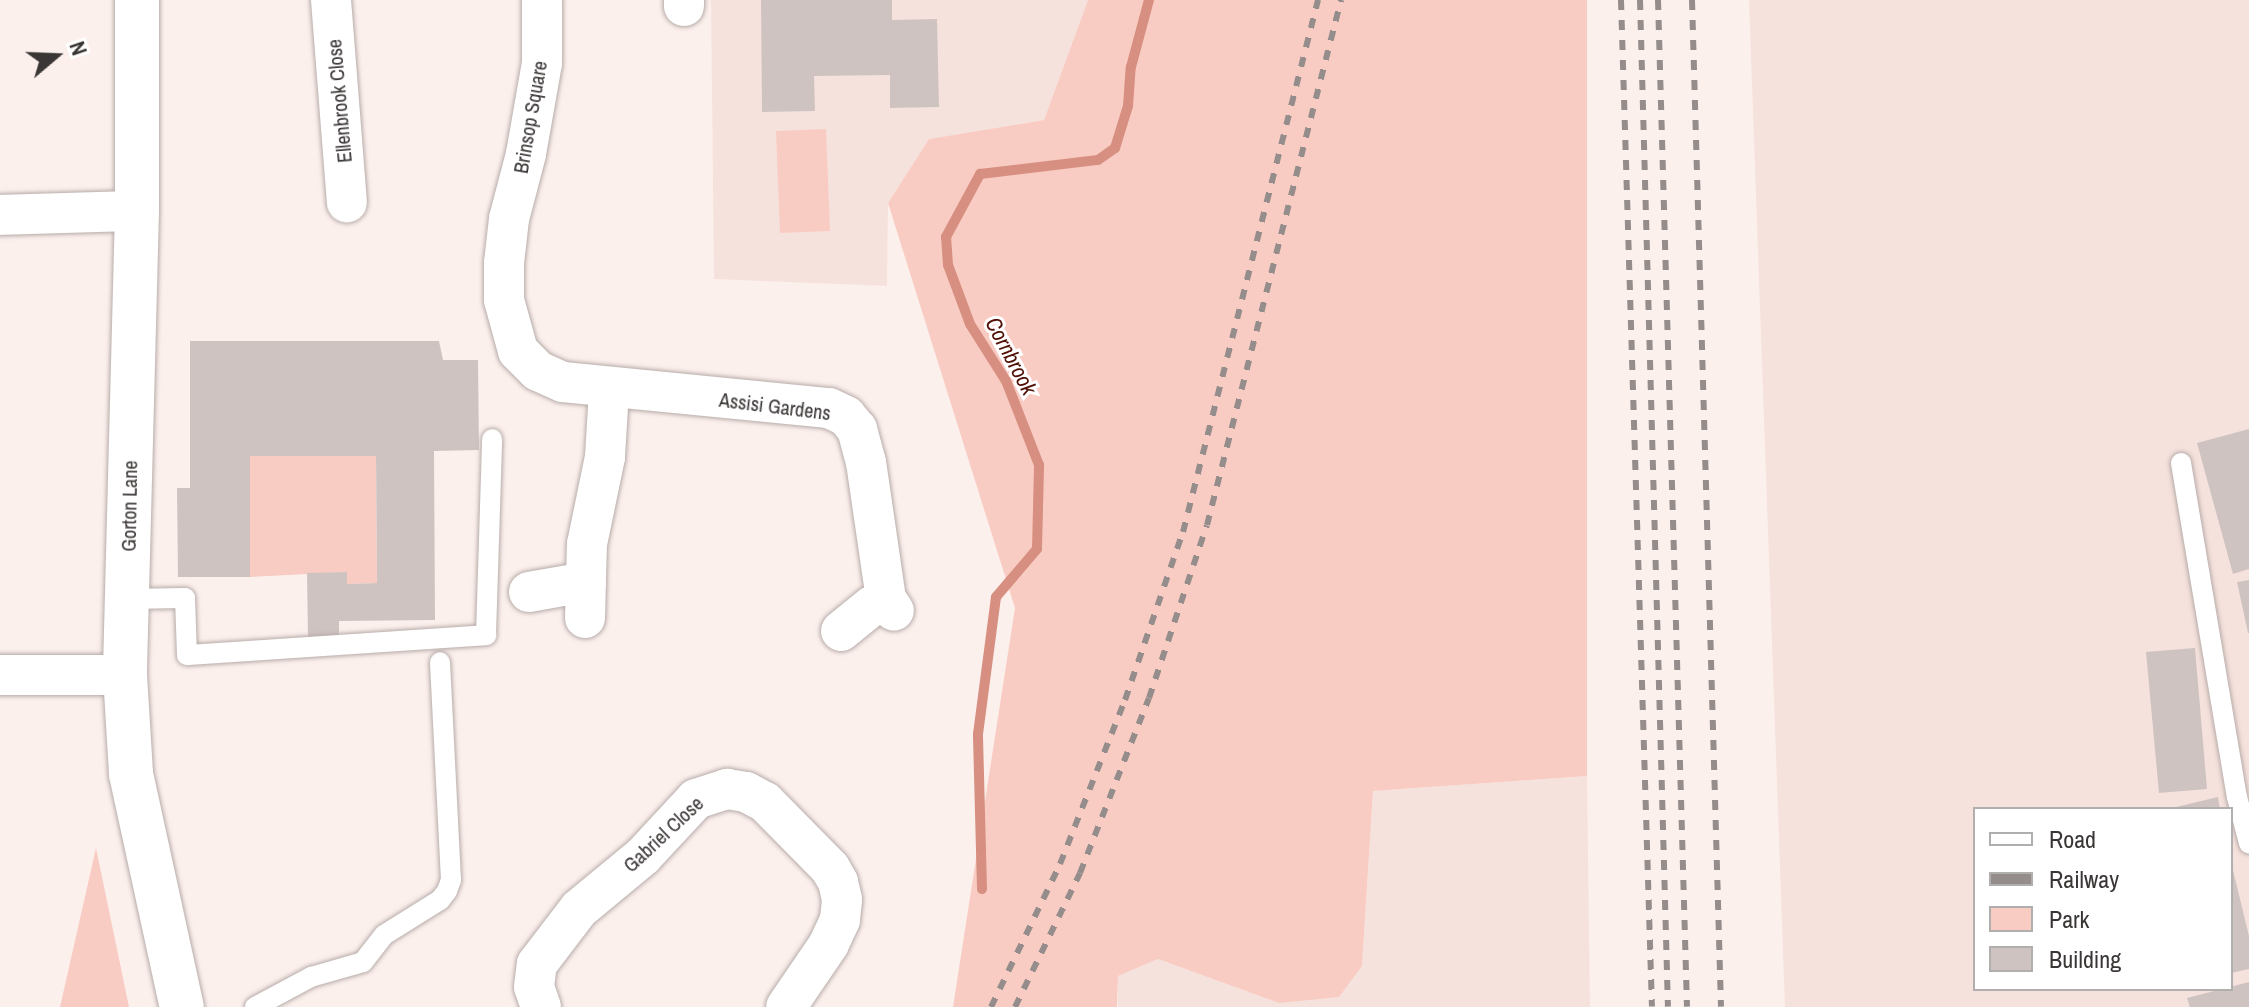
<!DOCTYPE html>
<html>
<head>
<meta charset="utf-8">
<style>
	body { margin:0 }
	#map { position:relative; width:2249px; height:1007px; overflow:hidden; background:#fcf0ed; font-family:"Archivo Narrow",sans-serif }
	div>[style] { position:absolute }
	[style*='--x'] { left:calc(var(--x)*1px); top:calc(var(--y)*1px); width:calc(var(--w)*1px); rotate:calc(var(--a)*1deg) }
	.built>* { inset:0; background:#f6e2dd }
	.green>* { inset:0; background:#f9ccc3 }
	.stream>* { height:10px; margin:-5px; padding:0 5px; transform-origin:5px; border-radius:5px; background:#d78f81 }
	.building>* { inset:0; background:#cfc3c1 }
	.roads { filter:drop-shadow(0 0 2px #b7aca9) drop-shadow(0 0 2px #b7aca9) }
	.lane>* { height:20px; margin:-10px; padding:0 10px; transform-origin:10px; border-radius:10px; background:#fff }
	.street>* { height:40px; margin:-20px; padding:0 20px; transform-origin:20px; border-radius:20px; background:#fff }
	.secondary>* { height:44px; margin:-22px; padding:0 22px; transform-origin:22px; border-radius:22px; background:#fff }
	.rail>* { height:6px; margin-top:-3px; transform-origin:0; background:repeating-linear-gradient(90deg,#948d8b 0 10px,transparent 0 20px) }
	span { translate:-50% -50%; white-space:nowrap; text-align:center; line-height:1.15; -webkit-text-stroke:6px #fff; paint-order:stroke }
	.street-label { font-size:20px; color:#3a3635 }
	.water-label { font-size:22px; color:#4f0f05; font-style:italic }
	.legend { position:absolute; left:1973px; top:807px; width:260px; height:184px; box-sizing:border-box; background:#fff; border:2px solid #b0afae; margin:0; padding:10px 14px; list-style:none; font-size:24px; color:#3a3635 }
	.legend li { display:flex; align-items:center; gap:16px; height:40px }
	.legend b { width:40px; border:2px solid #b0afae }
	.north { position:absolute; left:16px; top:16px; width:80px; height:80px; -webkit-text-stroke:6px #fff; paint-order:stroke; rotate:71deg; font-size:22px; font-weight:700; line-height:32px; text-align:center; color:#3a3635 }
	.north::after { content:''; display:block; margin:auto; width:28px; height:36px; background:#3a3635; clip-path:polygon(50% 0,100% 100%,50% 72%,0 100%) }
</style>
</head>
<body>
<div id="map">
	<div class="built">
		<i style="clip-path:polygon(711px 0,1088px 0,1044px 120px,929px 139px,888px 203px,887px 286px,714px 279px)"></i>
		<i style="clip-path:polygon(evenodd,1749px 0,2249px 0,2249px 1007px,1785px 1007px,1749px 0,1975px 809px,2231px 809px,2231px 989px,1975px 989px,1975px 809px)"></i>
		<i style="clip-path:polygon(1587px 776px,1590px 1007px,1118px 1007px,1118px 976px,1158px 959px,1279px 1003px,1362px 966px,1373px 791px)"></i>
	</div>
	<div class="green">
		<i style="clip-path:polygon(1088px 0,1587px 0,1587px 776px,1373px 791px,1362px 966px,1339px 997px,1279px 1003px,1158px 959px,1118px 976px,1117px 1007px,953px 1007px,1015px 608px,888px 203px,929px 139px,1044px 120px)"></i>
		<i style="clip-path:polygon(826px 129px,830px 231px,780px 233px,776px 131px)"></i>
		<i style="clip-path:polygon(250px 456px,376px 456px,377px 583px,347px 584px,346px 572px,250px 577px)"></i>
		<i style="clip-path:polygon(96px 848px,129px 1007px,60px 1007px)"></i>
	</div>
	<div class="stream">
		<i style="--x:982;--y:889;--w:155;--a:-91.5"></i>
		<i style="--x:978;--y:734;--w:138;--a:-82.5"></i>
		<i style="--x:996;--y:597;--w:63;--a:-49.5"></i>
		<i style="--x:1037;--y:549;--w:84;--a:-88.6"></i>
		<i style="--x:1039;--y:465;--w:90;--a:-111.4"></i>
		<i style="--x:1006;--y:381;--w:67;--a:-122.3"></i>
		<i style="--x:970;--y:324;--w:63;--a:-110.4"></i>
		<i style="--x:948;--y:265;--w:28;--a:-94"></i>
		<i style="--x:946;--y:237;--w:72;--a:-61.6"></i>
		<i style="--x:980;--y:174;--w:119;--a:-6.8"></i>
		<i style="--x:1098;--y:160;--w:21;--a:-35"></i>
		<i style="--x:1115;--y:148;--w:44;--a:-72.8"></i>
		<i style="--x:1128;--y:106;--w:39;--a:-86"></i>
		<i style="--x:1131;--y:67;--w:69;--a:-75"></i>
	</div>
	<div class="building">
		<i style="clip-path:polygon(761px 0,892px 0,892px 20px,937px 19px,939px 107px,890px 108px,890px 75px,814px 76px,815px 111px,762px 112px)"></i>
		<i style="clip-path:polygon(190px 341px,439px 341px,443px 360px,478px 360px,479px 450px,434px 451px,435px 620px,339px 621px,339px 637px,308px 637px,307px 573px,347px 572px,347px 584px,377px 583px,376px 456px,250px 456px,250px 577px,178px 577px,177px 488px,190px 488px)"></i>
		<i style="clip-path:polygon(2249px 429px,2249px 569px,2233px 574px,2197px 443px)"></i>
		<i style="clip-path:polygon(2249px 580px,2249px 633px,2248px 633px,2237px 582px)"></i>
		<i style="clip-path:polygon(2195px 648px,2207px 789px,2159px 793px,2146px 652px)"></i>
		<i style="clip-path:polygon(2218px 797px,2220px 809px,2172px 809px,2172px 808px)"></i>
		<i style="clip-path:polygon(2231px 862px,2249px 936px,2249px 969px,2231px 973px)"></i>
		<i style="clip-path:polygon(2249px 982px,2249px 1007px,2190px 1007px,2187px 998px)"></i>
	</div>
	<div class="roads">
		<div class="lane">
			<i style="--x:2181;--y:463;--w:339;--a:80.5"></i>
			<i style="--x:2237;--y:797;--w:48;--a:75.4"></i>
			<i style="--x:126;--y:599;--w:59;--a:-1"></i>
			<i style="--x:185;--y:598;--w:57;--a:88"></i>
			<i style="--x:187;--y:655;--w:300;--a:-3.8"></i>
			<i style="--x:486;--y:635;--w:196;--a:-88.2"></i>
			<i style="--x:255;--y:1007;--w:64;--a:-28.2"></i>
			<i style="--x:311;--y:977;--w:54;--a:-16.1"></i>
			<i style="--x:363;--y:962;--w:34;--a:-52"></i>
			<i style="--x:384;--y:935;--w:66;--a:-32"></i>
			<i style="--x:440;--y:900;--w:11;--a:-52"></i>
			<i style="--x:447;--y:891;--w:12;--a:-70"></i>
			<i style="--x:451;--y:880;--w:218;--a:-92.9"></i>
		</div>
		<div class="street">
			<i style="--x:331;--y:0;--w:203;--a:85.5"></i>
			<i style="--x:542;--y:0;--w:63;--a:90"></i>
			<i style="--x:542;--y:63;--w:92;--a:100"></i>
			<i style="--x:526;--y:154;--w:67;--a:104.7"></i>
			<i style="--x:509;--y:219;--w:44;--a:96.5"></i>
			<i style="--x:504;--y:263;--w:37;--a:90"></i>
			<i style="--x:504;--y:300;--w:53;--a:74.6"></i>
			<i style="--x:518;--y:351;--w:28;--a:45"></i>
			<i style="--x:538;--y:371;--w:27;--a:24"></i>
			<i style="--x:563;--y:382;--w:267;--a:5.6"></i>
			<i style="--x:829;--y:408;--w:19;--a:25"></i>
			<i style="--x:846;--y:416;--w:17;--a:50"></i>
			<i style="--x:857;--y:429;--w:34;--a:75"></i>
			<i style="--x:866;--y:462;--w:138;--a:81.7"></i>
			<i style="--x:886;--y:599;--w:14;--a:56"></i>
			<i style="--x:684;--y:0;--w:6;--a:90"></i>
			<i style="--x:0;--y:215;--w:137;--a:-1.7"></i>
			<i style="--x:529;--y:592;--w:58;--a:-10"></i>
			<i style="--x:585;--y:618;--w:74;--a:-88.5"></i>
			<i style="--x:587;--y:544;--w:89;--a:-78.3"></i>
			<i style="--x:605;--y:457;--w:68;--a:-86.6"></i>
			<i style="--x:841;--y:631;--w:40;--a:-39"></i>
			<i style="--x:872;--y:606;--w:16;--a:-27"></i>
			<i style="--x:0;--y:675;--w:125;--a:0"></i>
			<i style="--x:541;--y:1007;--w:21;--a:-109"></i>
			<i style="--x:534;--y:987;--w:23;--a:-83"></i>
			<i style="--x:537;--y:964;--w:69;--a:-52.6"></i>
			<i style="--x:579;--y:909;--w:83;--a:-39.6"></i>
			<i style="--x:643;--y:856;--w:78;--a:-47.1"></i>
			<i style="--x:696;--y:799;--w:33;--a:-18"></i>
			<i style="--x:727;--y:789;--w:19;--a:9"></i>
			<i style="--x:746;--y:792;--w:21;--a:28"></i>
			<i style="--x:765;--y:802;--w:93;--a:45.4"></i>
			<i style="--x:830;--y:868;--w:16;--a:60"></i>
			<i style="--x:838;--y:882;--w:18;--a:77"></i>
			<i style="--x:842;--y:900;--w:20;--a:96"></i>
			<i style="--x:840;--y:920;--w:26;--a:115"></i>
			<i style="--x:829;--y:944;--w:76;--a:124.3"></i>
		</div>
		<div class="secondary">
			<i style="--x:137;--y:0;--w:211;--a:90"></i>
			<i style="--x:137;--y:211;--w:464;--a:91.5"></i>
			<i style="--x:125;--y:675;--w:99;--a:86.5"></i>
			<i style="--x:131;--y:774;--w:239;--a:77.7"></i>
		</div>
	</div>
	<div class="rail">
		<i style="--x:1621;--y:0;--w:1007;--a:88.24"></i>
		<i style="--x:1640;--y:0;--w:1007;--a:88.41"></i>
		<i style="--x:1658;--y:0;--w:1007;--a:88.35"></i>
		<i style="--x:1692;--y:0;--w:1007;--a:88.35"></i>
		<i style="--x:991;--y:1007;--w:159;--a:-64.2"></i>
		<i style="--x:1060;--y:864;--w:176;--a:-68.4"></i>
		<i style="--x:1125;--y:700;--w:178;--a:-71"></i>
		<i style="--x:1183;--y:532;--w:549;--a:-75.76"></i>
		<i style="--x:1015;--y:1007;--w:149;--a:-64.1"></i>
		<i style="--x:1080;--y:873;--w:188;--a:-68.5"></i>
		<i style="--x:1149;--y:698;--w:182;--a:-71.5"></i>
		<i style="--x:1207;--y:525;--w:542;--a:-75.68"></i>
	</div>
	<div class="street-label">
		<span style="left:339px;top:101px;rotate:-95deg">Ellenbrook Close</span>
		<span style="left:530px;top:117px;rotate:-80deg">Brinsop Square</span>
		<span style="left:775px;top:406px;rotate:7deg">Assisi Gardens</span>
		<span style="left:129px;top:506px;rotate:-89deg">Gorton Lane</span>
		<span style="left:663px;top:834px;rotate:-43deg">Gabriel Close</span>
	</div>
	<div class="water-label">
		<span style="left:1011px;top:356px;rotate:62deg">Cornbrook</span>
	</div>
	<ul class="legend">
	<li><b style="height:10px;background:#fff"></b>Road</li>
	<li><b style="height:10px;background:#948d8b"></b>Railway</li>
	<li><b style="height:22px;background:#f9ccc3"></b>Park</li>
	<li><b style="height:22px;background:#cfc3c1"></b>Building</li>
	</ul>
	<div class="north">N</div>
</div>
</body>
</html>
